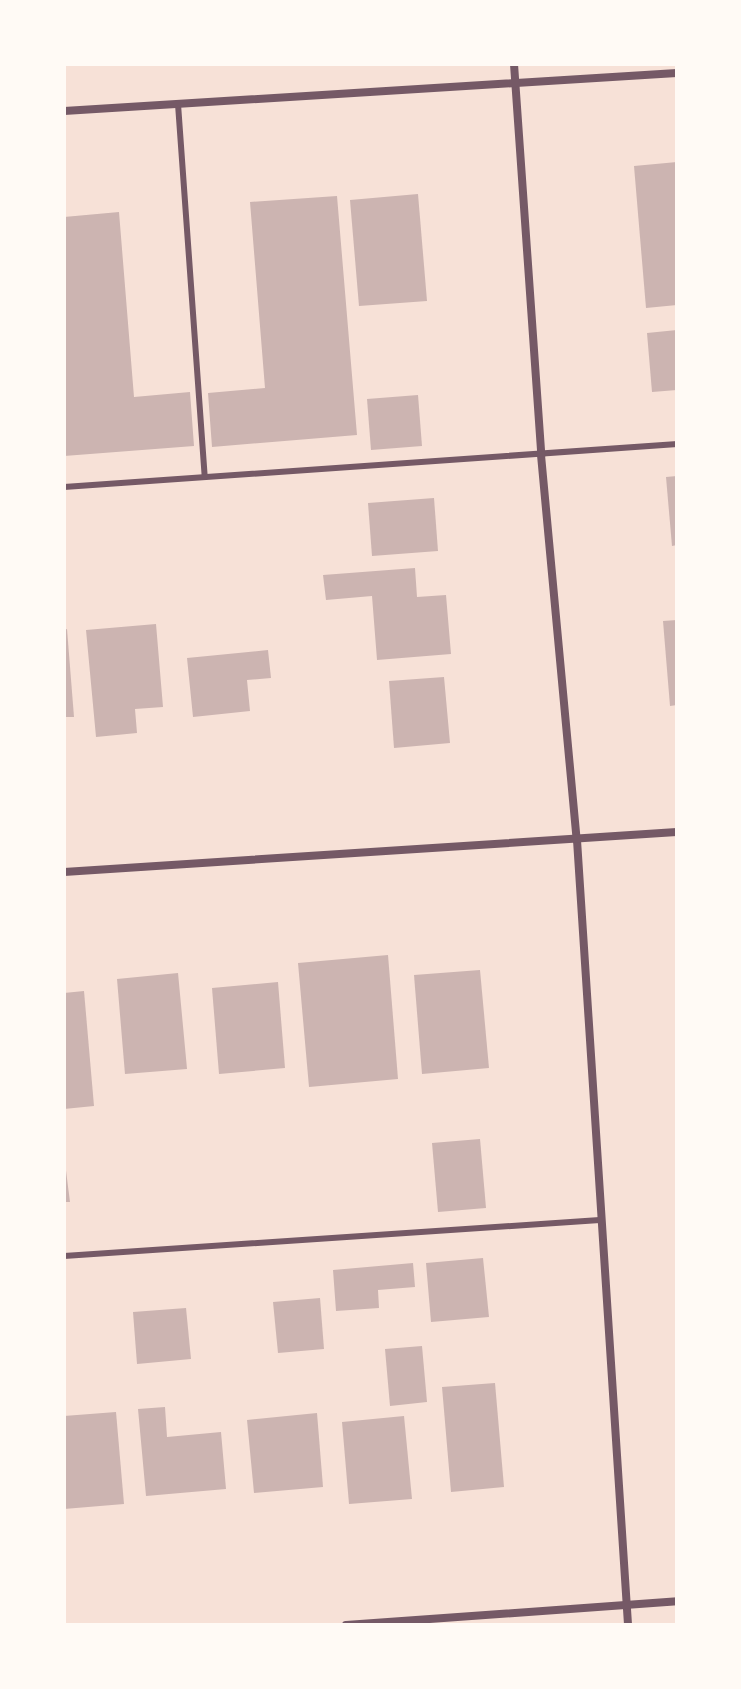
<!DOCTYPE html>
<html>
<head>
<meta charset="utf-8">
<style>
	body { margin:0 }
	#map { position:relative; width:741px; height:1689px; overflow:hidden; background:#f7e1d7; font-family:"Roboto Condensed",sans-serif }
	div>[style] { position:absolute }
	[style*='--x'] { left:calc(var(--x)*1px); top:calc(var(--y)*1px); width:calc(var(--w)*1px); rotate:calc(var(--a)*1deg) }
	.building>* { inset:0; background:#ccb4b1 }
	.service>* { height:6px; margin:-3px; padding:0 3px; transform-origin:3px; border-radius:3px; background:#755966 }
	.minor>* { height:8px; margin:-4px; padding:0 4px; transform-origin:4px; border-radius:4px; background:#755966 }
	span { translate:-50% -50%; white-space:nowrap; text-align:center; line-height:1.15; -webkit-text-stroke:6px #fffaf5; paint-order:stroke }
	.frame { position:absolute; inset:0; border:66px solid #fffaf5; pointer-events:none }
</style>
</head>
<body>
<div id="map">
	<div class="building">
		<i style="clip-path:polygon(677px 162px,677px 305px,646px 308px,634px 166px)"></i>
		<i style="clip-path:polygon(418px 194px,427px 301px,359px 306px,350px 200px)"></i>
		<i style="clip-path:polygon(337px 196px,357px 435px,212px 447px,208px 393px,265px 388px,250px 202px)"></i>
		<i style="clip-path:polygon(119px 212px,134px 397px,190px 392px,194px 446px,64px 456px,64px 217px)"></i>
		<i style="clip-path:polygon(677px 330px,677px 390px,652px 392px,647px 333px)"></i>
		<i style="clip-path:polygon(418px 395px,422px 446px,371px 450px,367px 399px)"></i>
		<i style="clip-path:polygon(677px 476px,677px 545px,672px 546px,666px 477px)"></i>
		<i style="clip-path:polygon(434px 498px,438px 551px,372px 556px,368px 503px)"></i>
		<i style="clip-path:polygon(415px 568px,417px 597px,446px 595px,451px 654px,377px 660px,372px 596px,326px 600px,323px 575px)"></i>
		<i style="clip-path:polygon(677px 620px,677px 705px,670px 706px,663px 621px)"></i>
		<i style="clip-path:polygon(156px 624px,163px 707px,135px 709px,137px 733px,96px 737px,86px 630px)"></i>
		<i style="clip-path:polygon(67px 629px,74px 717px,64px 717px,64px 630px)"></i>
		<i style="clip-path:polygon(268px 650px,271px 678px,247px 680px,250px 711px,193px 717px,187px 658px)"></i>
		<i style="clip-path:polygon(444px 677px,450px 743px,394px 748px,389px 681px)"></i>
		<i style="clip-path:polygon(388px 955px,398px 1079px,309px 1087px,298px 963px)"></i>
		<i style="clip-path:polygon(480px 970px,489px 1068px,422px 1074px,414px 975px)"></i>
		<i style="clip-path:polygon(178px 973px,187px 1069px,125px 1074px,117px 979px)"></i>
		<i style="clip-path:polygon(278px 982px,285px 1068px,219px 1074px,212px 988px)"></i>
		<i style="clip-path:polygon(84px 991px,94px 1106px,64px 1109px,64px 993px)"></i>
		<i style="clip-path:polygon(480px 1139px,486px 1208px,438px 1212px,432px 1143px)"></i>
		<i style="clip-path:polygon(64px 1155px,70px 1202px,64px 1202px)"></i>
		<i style="clip-path:polygon(483px 1258px,489px 1317px,431px 1322px,426px 1263px)"></i>
		<i style="clip-path:polygon(413px 1263px,415px 1287px,378px 1290px,379px 1308px,336px 1311px,333px 1270px)"></i>
		<i style="clip-path:polygon(320px 1298px,324px 1349px,278px 1353px,273px 1302px)"></i>
		<i style="clip-path:polygon(186px 1308px,191px 1359px,137px 1364px,133px 1312px)"></i>
		<i style="clip-path:polygon(422px 1346px,427px 1402px,390px 1406px,385px 1349px)"></i>
		<i style="clip-path:polygon(495px 1383px,504px 1487px,451px 1492px,442px 1387px)"></i>
		<i style="clip-path:polygon(165px 1407px,167px 1437px,221px 1432px,226px 1489px,146px 1496px,138px 1409px)"></i>
		<i style="clip-path:polygon(116px 1412px,124px 1504px,64px 1509px,64px 1416px)"></i>
		<i style="clip-path:polygon(317px 1413px,323px 1487px,254px 1493px,247px 1420px)"></i>
		<i style="clip-path:polygon(404px 1416px,412px 1499px,349px 1504px,342px 1422px)"></i>
	</div>
	<div class="service">
		<i style="--x:178;--y:104;--w:374;--a:85.9"></i>
		<i style="--x:64;--y:487;--w:615;--a:-4.01"></i>
		<i style="--x:64;--y:1256;--w:537;--a:-3.84"></i>
	</div>
	<div class="minor">
		<i style="--x:514;--y:64;--w:392;--a:86"></i>
		<i style="--x:541;--y:455;--w:387;--a:84.7"></i>
		<i style="--x:577;--y:840;--w:787;--a:86.28"></i>
		<i style="--x:64;--y:111;--w:614;--a:-3.55"></i>
		<i style="--x:64;--y:872;--w:614;--a:-3.73"></i>
		<i style="--x:346;--y:1625;--w:332;--a:-4.1"></i>
	</div>
	<div class="frame"></div>
</div>
</body>
</html>
